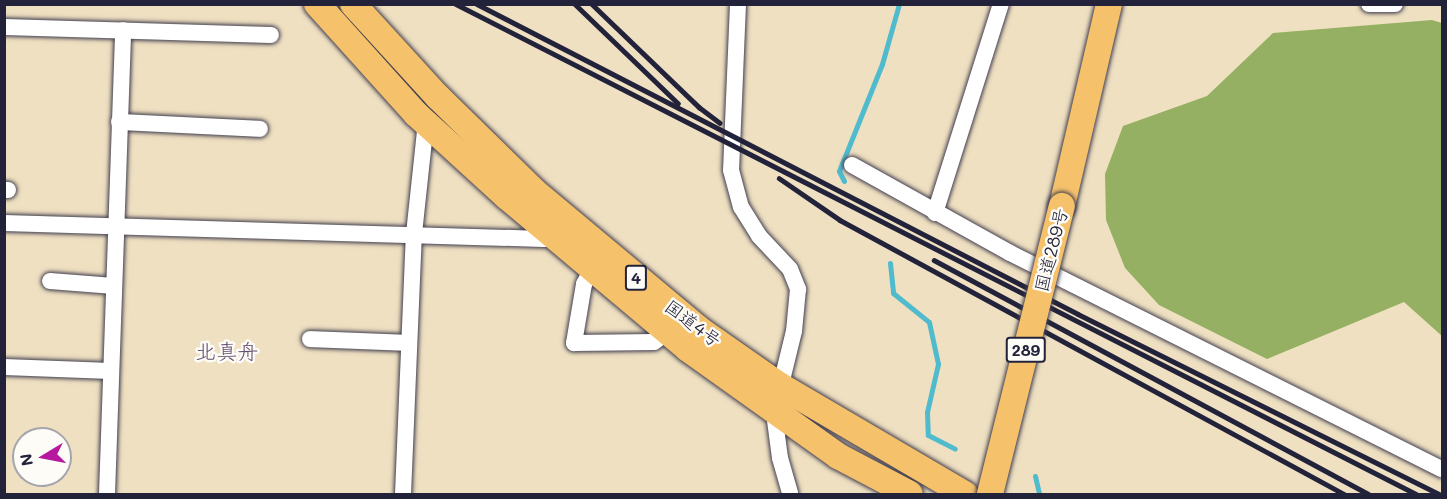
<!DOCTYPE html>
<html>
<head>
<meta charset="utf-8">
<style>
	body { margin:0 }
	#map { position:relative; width:1447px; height:499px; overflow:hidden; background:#efe0c1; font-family:Mali,"Klee One",sans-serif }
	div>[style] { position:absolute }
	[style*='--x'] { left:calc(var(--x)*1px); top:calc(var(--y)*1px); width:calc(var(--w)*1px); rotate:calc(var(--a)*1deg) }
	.forest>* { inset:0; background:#95b062 }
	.stream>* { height:5px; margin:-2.5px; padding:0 2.5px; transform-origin:2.5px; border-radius:2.5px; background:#51bbce }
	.roads { filter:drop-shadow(0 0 2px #413e4f) drop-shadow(0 0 2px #413e4f) }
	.minor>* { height:16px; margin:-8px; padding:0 8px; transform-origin:8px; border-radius:8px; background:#fff }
	.highway>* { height:26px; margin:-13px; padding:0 13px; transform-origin:13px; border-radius:13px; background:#f5c16b }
	.rail>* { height:4.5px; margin:-2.25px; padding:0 2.25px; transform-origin:2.25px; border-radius:2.25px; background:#22223b }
	.bridges { filter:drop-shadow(0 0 2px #413e4f) drop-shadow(0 0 2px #413e4f) }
	.highway-bridge>* { height:26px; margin:-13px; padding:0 13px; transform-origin:13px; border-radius:13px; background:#f5c16b }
	span { translate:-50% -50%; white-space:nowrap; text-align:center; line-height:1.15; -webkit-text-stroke:5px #fdfcf7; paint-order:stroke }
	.shield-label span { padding:2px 4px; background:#fdfcf7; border:2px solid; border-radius:4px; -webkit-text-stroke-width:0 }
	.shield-label { font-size:16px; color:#22223b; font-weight:700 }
	.street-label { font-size:18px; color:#22223b }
	.quarter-label { font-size:21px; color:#60496c }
	.frame { position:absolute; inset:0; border:6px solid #22223b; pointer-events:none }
	.north { position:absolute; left:12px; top:427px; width:60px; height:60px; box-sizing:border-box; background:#fdfcf7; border:2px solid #a5a5ac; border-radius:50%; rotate:260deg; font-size:16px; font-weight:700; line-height:24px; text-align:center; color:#22223b }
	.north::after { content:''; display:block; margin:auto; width:21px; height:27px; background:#b5179e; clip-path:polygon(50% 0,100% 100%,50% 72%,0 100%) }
</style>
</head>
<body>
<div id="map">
	<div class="forest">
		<i style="clip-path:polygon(1432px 20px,1442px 23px,1442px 336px,1404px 302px,1267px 359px,1159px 305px,1125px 268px,1106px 220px,1105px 174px,1123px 126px,1207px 96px,1273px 33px)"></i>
	</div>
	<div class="stream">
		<i style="--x:844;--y:181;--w:11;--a:-117"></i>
		<i style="--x:839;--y:171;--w:115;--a:-68.1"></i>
		<i style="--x:882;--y:64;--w:62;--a:-74.2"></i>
		<i style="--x:890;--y:263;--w:30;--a:84"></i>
		<i style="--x:893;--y:293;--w:46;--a:38.9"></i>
		<i style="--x:929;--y:322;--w:43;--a:77.9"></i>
		<i style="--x:938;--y:364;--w:49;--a:102.9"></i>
		<i style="--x:927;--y:412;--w:23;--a:88"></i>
		<i style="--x:928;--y:435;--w:30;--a:27"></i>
		<i style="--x:1035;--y:476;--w:18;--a:77"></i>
	</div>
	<div class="roads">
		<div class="minor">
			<i style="--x:738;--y:4;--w:166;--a:92.4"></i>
			<i style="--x:731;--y:170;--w:38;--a:75"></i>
			<i style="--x:741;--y:207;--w:34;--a:58"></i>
			<i style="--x:759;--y:236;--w:45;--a:46.8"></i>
			<i style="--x:790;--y:269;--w:22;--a:68"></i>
			<i style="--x:798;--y:289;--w:42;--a:95.4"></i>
			<i style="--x:794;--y:331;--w:84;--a:103.7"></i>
			<i style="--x:774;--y:413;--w:45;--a:82.4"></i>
			<i style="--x:780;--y:458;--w:37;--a:74"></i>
			<i style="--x:1369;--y:4;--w:26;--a:0"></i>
			<i style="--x:4;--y:27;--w:267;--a:1.7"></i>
			<i style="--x:119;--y:122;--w:141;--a:2.8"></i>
			<i style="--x:852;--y:165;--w:181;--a:29.1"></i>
			<i style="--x:1010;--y:253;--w:483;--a:26.6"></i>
			<i style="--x:4;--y:190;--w:4;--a:0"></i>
			<i style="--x:935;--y:213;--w:219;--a:-72.5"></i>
			<i style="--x:4;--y:223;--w:540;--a:1.7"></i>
			<i style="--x:544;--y:239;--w:9;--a:-36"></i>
			<i style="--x:592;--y:269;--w:17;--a:118"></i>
			<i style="--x:584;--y:284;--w:60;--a:99.6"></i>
			<i style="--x:574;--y:343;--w:80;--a:-0.7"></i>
			<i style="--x:654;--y:342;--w:17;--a:-36"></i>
			<i style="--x:50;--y:281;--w:64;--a:4.5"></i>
			<i style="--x:310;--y:339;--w:99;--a:2.3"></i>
			<i style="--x:4;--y:367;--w:107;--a:2.1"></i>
			<i style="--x:107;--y:494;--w:464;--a:-88"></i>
			<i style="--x:403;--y:494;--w:260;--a:-87.6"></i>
			<i style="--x:414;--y:234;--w:113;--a:-83.9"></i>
		</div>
		<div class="highway">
			<i style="--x:317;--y:4;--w:148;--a:48"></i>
			<i style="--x:416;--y:114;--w:123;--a:42.4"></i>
			<i style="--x:507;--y:197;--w:236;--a:40"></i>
			<i style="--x:688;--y:349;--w:184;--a:35.5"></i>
			<i style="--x:838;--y:456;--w:81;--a:27.8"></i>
			<i style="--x:353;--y:4;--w:126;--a:47.6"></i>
			<i style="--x:438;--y:97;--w:134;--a:44.4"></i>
			<i style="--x:534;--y:191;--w:215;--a:39.9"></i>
			<i style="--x:699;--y:329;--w:98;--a:35"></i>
			<i style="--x:779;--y:385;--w:216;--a:30.4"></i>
			<i style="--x:1062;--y:206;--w:207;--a:-76.9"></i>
		</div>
	</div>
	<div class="rail">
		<i style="--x:456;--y:4;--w:1078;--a:27.04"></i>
		<i style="--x:477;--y:4;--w:676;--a:27.28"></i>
		<i style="--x:1078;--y:314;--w:403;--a:26.5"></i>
		<i style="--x:575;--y:4;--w:143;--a:43.9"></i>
		<i style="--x:592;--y:4;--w:149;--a:43.9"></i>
		<i style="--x:699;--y:107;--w:26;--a:37"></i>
		<i style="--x:779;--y:178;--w:74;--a:34.5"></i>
		<i style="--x:840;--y:220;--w:574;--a:28.53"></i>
		<i style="--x:934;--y:260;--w:493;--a:28.3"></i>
	</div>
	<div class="bridges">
		<div class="highway-bridge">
			<i style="--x:990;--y:494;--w:297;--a:-76"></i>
		</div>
	</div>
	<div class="shield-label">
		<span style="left:636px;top:278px">4</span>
		<span style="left:1026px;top:350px">289</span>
	</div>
	<div class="street-label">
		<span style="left:1051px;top:250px;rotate:-76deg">国道289号</span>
		<span style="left:693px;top:323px;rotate:37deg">国道4号</span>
	</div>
	<div class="quarter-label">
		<span style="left:227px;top:351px">北真舟</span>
	</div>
	<div class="frame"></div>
	<div class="north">N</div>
</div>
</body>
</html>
